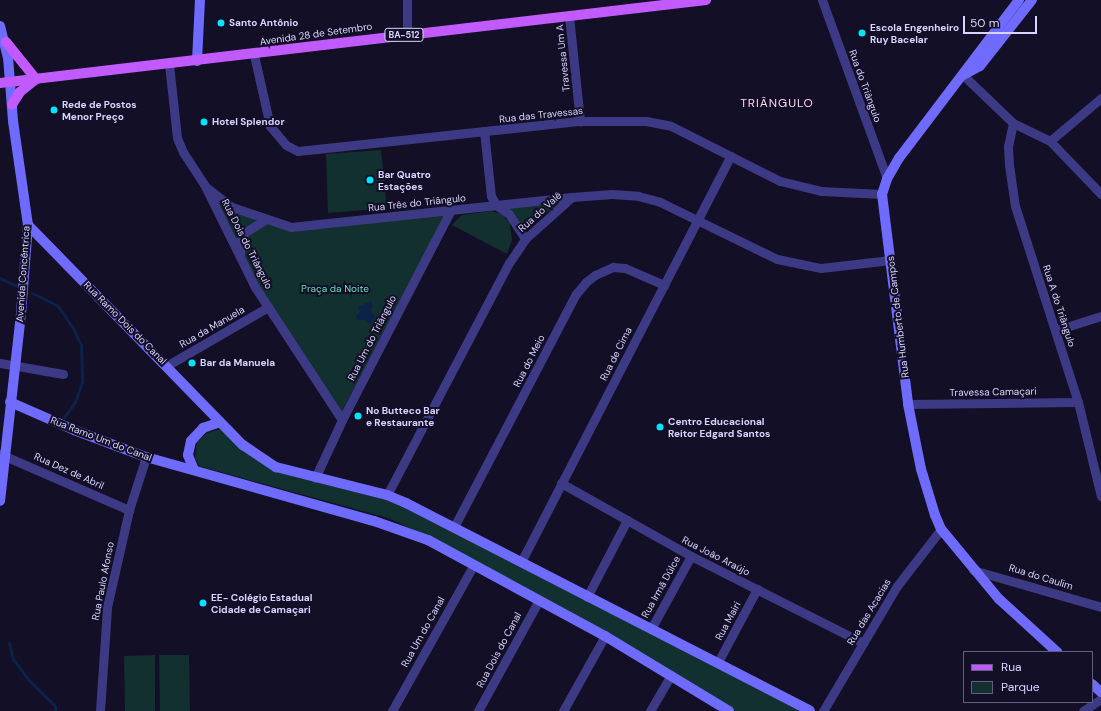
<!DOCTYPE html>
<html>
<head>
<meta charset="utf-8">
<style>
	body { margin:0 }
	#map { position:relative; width:1101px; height:711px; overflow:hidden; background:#130f26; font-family:"DM Sans",sans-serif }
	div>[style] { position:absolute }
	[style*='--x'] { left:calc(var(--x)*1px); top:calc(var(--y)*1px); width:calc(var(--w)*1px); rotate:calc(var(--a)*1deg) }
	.green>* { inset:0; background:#12302f }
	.water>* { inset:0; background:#0c2248 }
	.stream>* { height:3px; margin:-1.5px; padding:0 1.5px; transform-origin:1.5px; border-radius:1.5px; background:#0c2248 }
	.street>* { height:9px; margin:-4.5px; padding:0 4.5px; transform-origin:4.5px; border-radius:4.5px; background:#3d3a85 }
	.secondary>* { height:10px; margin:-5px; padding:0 5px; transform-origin:5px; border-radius:5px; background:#6f6bff }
	.primary>* { height:10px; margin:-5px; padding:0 5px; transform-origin:5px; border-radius:5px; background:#c25bff }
	.dots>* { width:11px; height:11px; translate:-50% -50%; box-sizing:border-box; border:2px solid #130f26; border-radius:50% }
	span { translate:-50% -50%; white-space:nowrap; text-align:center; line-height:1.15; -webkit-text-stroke:4px #130f26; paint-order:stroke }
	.shield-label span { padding:1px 3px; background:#130f26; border:1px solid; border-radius:3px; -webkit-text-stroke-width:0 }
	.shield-label { font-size:9px; color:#d9d4ff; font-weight:700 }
	.poi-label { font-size:10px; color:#d9d4ff; font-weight:700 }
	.left { translate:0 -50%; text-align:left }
	.street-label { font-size:10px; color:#d9d4ff }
	.park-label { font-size:10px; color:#5fe0c0 }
	.quarter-label { font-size:12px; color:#ffd6f0; letter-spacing:1px }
	.legend { position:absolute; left:963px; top:651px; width:130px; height:52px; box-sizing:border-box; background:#130f26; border:1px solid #625e7d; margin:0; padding:5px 7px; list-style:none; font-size:12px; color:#d9d4ff }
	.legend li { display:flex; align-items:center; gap:8px; height:20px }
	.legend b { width:20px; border:1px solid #625e7d }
	.scale { position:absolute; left:963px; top:16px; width:74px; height:18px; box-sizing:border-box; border:2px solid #d9d4ff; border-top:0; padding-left:5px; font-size:12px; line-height:14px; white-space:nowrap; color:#d9d4ff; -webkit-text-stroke:3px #130f26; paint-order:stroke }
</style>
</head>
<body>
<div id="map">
	<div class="green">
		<i style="clip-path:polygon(381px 150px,387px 208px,328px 213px,326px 154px)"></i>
		<i style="clip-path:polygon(208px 190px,229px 211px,293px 230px,446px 213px,341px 413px,258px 286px)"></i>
		<i style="clip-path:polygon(563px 203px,536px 219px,522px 233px,508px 208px)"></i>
		<i style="clip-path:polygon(491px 211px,502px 214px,510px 224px,512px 240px,507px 254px,452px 225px,462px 215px)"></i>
		<i style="clip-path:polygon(220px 429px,276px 467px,387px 495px,810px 711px,729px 711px,589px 623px,430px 537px,388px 518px,199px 466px,195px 457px,197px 442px,207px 433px)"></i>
		<i style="clip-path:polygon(155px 655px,155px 711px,125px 711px,124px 656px)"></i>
		<i style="clip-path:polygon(159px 655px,189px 655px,190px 711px,160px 711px)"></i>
	</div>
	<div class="water">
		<i style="clip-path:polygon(371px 301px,373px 306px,370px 310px,375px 317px,369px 325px,366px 320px,358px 320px,356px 317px,360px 311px,358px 307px)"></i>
	</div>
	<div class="stream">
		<i style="--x:0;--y:278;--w:19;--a:25"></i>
		<i style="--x:32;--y:293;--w:28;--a:26"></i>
		<i style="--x:57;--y:305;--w:28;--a:55"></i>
		<i style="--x:73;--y:328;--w:19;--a:65"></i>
		<i style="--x:81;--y:345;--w:37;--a:88"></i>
		<i style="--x:82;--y:382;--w:21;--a:109"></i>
		<i style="--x:75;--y:402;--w:19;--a:126"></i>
		<i style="--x:9;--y:643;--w:16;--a:76"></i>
		<i style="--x:13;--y:659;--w:25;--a:53"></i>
		<i style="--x:28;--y:679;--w:38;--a:45"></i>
		<i style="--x:55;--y:706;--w:5;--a:90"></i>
	</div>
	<div class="street">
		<i style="--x:407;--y:0;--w:35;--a:90"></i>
		<i style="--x:822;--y:0;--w:190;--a:70"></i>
		<i style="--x:569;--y:16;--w:106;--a:84"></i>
		<i style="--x:254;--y:55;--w:73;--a:77.3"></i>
		<i style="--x:270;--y:126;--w:25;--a:50"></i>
		<i style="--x:286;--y:145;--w:13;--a:27"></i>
		<i style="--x:298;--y:151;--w:284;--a:-6.1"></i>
		<i style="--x:580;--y:121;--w:66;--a:0"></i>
		<i style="--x:646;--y:121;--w:25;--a:11"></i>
		<i style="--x:671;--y:126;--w:122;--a:26.8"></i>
		<i style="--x:780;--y:181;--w:42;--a:13.7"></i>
		<i style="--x:821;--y:191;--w:61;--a:2.8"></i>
		<i style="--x:169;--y:64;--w:74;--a:83.8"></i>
		<i style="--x:177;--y:138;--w:15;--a:67"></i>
		<i style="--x:183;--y:152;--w:38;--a:57"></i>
		<i style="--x:204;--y:184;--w:115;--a:63.7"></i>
		<i style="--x:255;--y:287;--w:159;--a:56.8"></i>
		<i style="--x:963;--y:75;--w:69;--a:43.8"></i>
		<i style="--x:1013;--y:123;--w:41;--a:25.9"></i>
		<i style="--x:1050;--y:141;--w:74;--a:46.1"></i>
		<i style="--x:1013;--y:123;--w:24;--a:102"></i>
		<i style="--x:1008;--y:146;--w:19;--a:87"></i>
		<i style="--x:1009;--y:165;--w:41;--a:81.7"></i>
		<i style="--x:1015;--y:206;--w:206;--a:72.2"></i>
		<i style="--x:1078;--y:402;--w:97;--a:76.3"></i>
		<i style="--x:484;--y:131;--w:65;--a:83.9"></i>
		<i style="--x:491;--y:196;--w:10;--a:61"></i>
		<i style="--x:496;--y:205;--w:16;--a:35"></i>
		<i style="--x:509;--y:214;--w:30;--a:57"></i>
		<i style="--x:1050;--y:141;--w:67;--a:-40.1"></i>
		<i style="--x:206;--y:187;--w:33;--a:38"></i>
		<i style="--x:232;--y:207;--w:62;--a:18.7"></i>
		<i style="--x:291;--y:227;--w:283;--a:-6.1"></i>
		<i style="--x:240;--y:255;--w:14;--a:-90"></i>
		<i style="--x:240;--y:241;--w:9;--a:-63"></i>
		<i style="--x:244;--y:233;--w:25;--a:-32"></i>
		<i style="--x:1057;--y:330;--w:46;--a:-17.7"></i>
		<i style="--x:0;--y:363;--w:64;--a:9.9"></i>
		<i style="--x:168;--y:365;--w:116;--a:-30.1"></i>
		<i style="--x:908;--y:404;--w:170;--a:-0.7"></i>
		<i style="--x:0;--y:454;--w:141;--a:23.5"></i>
		<i style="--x:315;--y:478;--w:64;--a:-65"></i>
		<i style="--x:342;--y:420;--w:237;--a:-62.6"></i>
		<i style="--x:561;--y:483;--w:149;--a:29.3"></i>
		<i style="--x:691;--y:556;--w:193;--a:26.8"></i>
		<i style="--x:387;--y:495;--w:262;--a:-62.3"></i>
		<i style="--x:509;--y:263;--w:29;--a:-56"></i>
		<i style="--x:525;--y:239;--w:63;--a:-41.8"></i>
		<i style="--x:572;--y:197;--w:40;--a:-4.3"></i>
		<i style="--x:612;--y:194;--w:26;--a:4"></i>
		<i style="--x:638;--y:196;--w:23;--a:15"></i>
		<i style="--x:660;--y:202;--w:130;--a:26"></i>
		<i style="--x:777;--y:259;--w:45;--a:11.6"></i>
		<i style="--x:821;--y:268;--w:70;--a:-6.5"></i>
		<i style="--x:454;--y:527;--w:263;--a:-62.4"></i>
		<i style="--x:576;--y:294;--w:16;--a:-50"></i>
		<i style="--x:586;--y:282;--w:11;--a:-38"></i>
		<i style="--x:595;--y:275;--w:20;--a:-24"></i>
		<i style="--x:613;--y:267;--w:12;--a:5"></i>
		<i style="--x:625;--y:268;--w:43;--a:23.6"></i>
		<i style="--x:521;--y:562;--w:457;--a:-62.7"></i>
		<i style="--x:973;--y:570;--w:133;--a:16.1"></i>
		<i style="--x:587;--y:597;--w:87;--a:-62.5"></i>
		<i style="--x:651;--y:629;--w:83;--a:-61.3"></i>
		<i style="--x:718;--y:662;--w:83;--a:-61.9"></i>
		<i style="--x:100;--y:711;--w:104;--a:-86.1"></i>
		<i style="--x:107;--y:607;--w:99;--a:-77.2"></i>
		<i style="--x:129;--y:510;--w:56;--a:-72.2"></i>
		<i style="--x:392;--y:711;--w:168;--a:-60.8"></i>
		<i style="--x:478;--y:711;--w:127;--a:-61.2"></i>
		<i style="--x:563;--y:711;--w:86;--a:-60.8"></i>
		<i style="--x:650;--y:711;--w:42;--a:-59.7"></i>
		<i style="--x:823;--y:711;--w:145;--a:-59.4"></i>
		<i style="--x:897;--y:586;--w:72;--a:-52.3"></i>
		<i style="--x:1083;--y:711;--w:22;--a:-34"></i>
	</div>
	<div class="secondary">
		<i style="--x:1019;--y:0;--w:198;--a:127.2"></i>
		<i style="--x:899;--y:158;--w:24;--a:120"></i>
		<i style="--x:887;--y:179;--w:16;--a:108"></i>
		<i style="--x:882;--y:194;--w:212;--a:82.9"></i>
		<i style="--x:908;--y:404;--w:66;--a:78.7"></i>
		<i style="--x:921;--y:469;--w:48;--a:73.1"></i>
		<i style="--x:935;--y:515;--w:15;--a:67"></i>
		<i style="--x:941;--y:529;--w:91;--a:50.4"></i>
		<i style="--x:999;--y:599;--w:79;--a:42.4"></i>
		<i style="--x:0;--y:26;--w:32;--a:76"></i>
		<i style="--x:8;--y:57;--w:64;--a:85.5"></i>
		<i style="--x:13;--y:121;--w:105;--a:81.8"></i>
		<i style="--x:28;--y:225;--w:89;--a:94.5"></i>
		<i style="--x:21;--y:314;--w:188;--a:96.4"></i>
		<i style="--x:197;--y:61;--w:61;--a:-87.2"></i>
		<i style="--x:963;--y:75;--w:19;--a:-28"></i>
		<i style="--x:980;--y:66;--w:84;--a:-51.8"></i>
		<i style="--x:28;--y:225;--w:308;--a:45.7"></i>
		<i style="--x:243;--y:445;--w:40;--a:34"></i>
		<i style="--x:276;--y:467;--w:114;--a:14.2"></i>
		<i style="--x:387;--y:495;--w:21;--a:23"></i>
		<i style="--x:406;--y:503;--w:454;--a:27.2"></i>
		<i style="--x:10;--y:402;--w:70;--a:23.6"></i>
		<i style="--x:74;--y:430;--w:77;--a:20.6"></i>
		<i style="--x:146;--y:457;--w:237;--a:15.7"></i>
		<i style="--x:374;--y:521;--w:57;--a:19.4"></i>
		<i style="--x:428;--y:540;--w:201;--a:28.5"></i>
		<i style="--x:605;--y:636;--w:145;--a:31.2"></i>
		<i style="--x:194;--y:470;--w:16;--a:-112"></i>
		<i style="--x:188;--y:455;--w:14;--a:-78"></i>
		<i style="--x:191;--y:441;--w:18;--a:-47"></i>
		<i style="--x:203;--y:428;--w:18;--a:-19"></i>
		<i style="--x:1092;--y:684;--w:12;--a:42"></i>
	</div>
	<div class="primary">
		<i style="--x:6;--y:42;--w:48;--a:51"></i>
		<i style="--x:36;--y:79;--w:21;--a:141"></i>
		<i style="--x:20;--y:92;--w:15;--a:122"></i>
		<i style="--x:0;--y:83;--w:711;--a:-6.71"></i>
	</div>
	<div class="dots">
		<i style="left:221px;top:23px;background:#00e5ff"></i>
		<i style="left:862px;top:33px;background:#00e5ff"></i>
		<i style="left:54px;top:110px;background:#00e5ff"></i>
		<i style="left:204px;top:122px;background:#00e5ff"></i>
		<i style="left:370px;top:180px;background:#00e5ff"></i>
		<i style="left:192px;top:363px;background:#00e5ff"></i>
		<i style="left:358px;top:416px;background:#00e5ff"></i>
		<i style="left:660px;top:427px;background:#00e5ff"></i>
		<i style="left:203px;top:603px;background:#00e5ff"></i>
	</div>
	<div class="shield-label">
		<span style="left:404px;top:35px">BA-512</span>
	</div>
	<div class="poi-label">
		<span class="left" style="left:229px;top:23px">Santo Antônio</span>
		<span class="left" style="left:870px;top:33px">Escola Engenheiro<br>Ruy Bacelar</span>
		<span class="left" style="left:62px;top:110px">Rede de Postos<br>Menor Preço</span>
		<span class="left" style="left:212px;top:122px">Hotel Splendor</span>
		<span class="left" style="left:378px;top:180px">Bar Quatro<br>Estações</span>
		<span class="left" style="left:200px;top:363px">Bar da Manuela</span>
		<span class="left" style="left:366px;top:416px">No Butteco Bar<br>e Restaurante</span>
		<span class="left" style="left:668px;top:427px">Centro Educacional<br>Reitor Edgard Santos</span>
		<span class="left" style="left:211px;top:603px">EE- Colégio Estadual<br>Cidade de Camaçari</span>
	</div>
	<div class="street-label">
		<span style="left:316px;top:34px;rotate:-8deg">Avenida 28 de Setembro</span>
		<span style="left:563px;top:58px;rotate:-96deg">Travessa Um A</span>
		<span style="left:865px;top:86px;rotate:70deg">Rua do Triângulo</span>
		<span style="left:541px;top:115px;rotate:-6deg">Rua das Travessas</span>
		<span style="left:417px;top:203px;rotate:-6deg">Rua Três do Triângulo</span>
		<span style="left:540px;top:212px;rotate:-42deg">Rua do Valê</span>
		<span style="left:247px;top:244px;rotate:63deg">Rua Dois do Triângulo</span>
		<span style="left:23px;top:274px;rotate:-86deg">Avenida Concêntrica</span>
		<span style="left:1059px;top:306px;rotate:72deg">Rua A do Triângulo</span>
		<span style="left:898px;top:317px;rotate:-97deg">Rua Humberto de Campos</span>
		<span style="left:125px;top:323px;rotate:45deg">Rua Ramo Dois do Canal</span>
		<span style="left:212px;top:327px;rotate:-30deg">Rua da Manuela</span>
		<span style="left:372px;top:338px;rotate:-63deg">Rua Um do Triângulo</span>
		<span style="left:616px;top:354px;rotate:-63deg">Rua de Cima</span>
		<span style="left:529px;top:361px;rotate:-63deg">Rua do Meio</span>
		<span style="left:993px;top:392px;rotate:-1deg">Travessa Camaçari</span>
		<span style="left:101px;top:439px;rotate:21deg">Rua Ramo Um do Canal</span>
		<span style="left:69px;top:471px;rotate:24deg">Rua Dez de Abril</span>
		<span style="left:716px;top:556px;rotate:27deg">Rua João Araújo</span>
		<span style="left:1041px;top:577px;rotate:17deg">Rua do Caulim</span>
		<span style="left:103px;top:581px;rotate:-79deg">Rua Paulo Afonso</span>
		<span style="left:661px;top:587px;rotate:-61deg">Rua Irmã Dúlce</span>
		<span style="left:869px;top:612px;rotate:-59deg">Rua das Acacias</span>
		<span style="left:728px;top:621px;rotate:-62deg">Rua Mairi</span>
		<span style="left:423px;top:632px;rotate:-61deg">Rua Um do Canal</span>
		<span style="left:499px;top:650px;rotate:-62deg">Rua Dois do Canal</span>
	</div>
	<div class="park-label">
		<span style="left:335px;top:289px">Praça da Noite</span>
	</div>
	<div class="quarter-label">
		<span style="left:777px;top:104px">TRIÂNGULO</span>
	</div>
	<ul class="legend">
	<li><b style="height:5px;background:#c25bff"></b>Rua</li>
	<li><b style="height:11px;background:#12302f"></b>Parque</li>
	</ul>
	<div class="scale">50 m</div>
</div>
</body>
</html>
